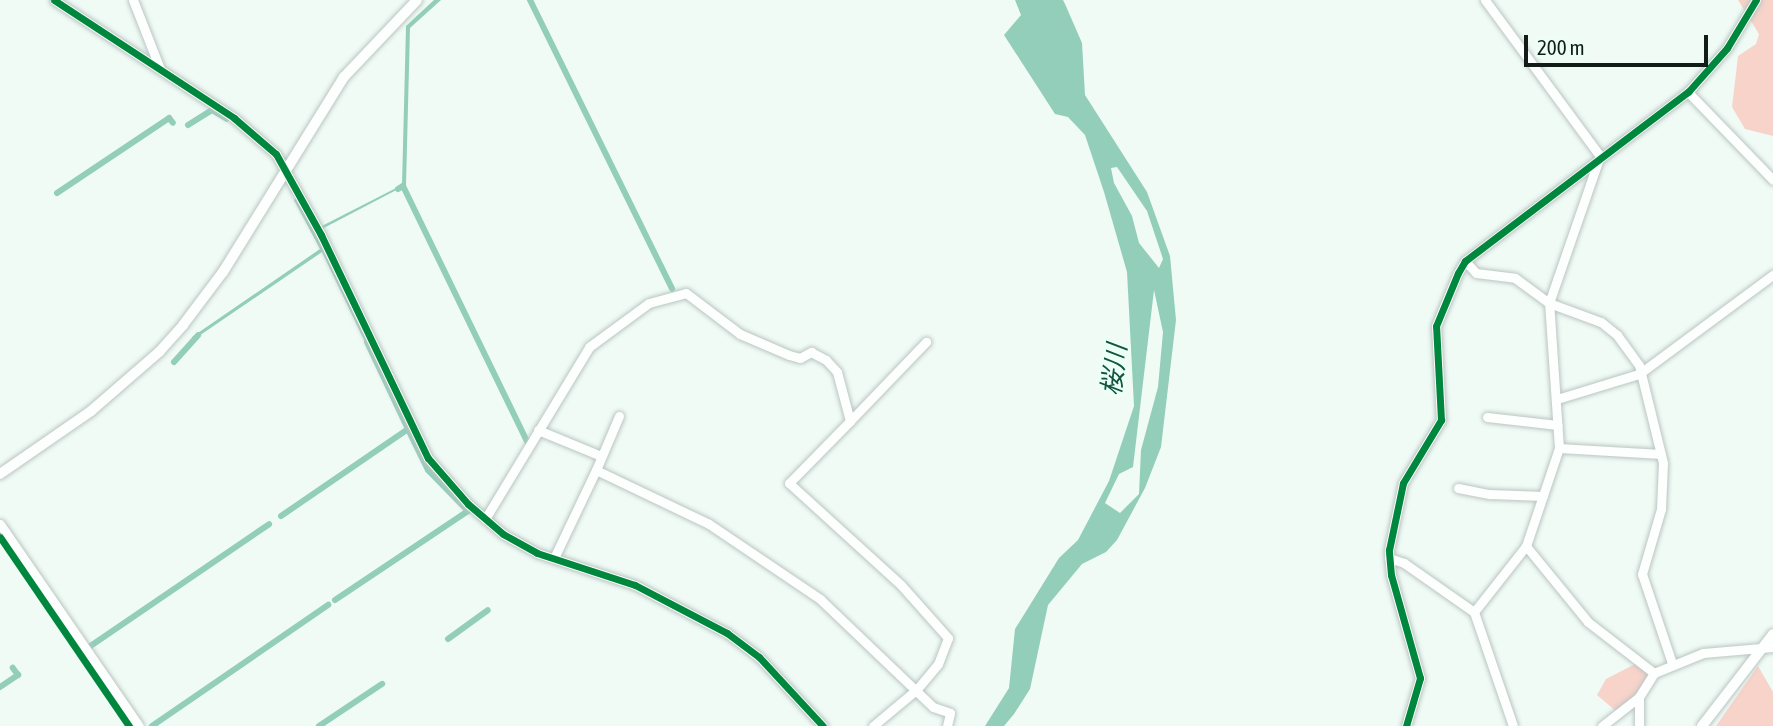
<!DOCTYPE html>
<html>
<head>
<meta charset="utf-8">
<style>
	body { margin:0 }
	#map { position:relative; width:1773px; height:726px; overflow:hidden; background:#f0fbf6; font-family:"Asap Condensed","Noto Sans JP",sans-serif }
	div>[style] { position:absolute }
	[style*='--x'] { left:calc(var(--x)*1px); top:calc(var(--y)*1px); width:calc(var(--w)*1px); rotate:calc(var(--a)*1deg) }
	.green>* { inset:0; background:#f7d3ca }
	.water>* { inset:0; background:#92ceb9 }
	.canal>* { height:6px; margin:-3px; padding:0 3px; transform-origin:3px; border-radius:3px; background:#92ceb9 }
	.roads { filter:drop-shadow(0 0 2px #bbc5c1) drop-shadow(0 0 2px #bbc5c1) }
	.minor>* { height:9px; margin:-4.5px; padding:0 4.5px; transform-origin:4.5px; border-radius:4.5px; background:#fdfefe }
	.major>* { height:10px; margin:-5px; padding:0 5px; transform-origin:5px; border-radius:5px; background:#fdfefe }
	.cycleway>* { height:7px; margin:-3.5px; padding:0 3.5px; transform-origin:3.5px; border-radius:3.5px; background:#00873e }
	span { translate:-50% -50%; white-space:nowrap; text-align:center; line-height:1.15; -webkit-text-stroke:6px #ecfff7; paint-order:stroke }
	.water-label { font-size:26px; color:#115441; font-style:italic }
	.scale { position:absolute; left:1524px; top:35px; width:184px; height:32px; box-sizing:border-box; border:4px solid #121d19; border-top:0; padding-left:9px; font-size:21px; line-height:24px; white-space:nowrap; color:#121d19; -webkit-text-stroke:5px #ecfff7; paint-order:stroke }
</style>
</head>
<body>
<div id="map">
	<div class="green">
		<i style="clip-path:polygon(1738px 0,1773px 0,1773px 136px,1745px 129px,1732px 107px,1738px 56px,1756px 44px,1759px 34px)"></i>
		<i style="clip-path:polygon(1639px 662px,1650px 676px,1637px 696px,1617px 712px,1597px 695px,1606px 679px)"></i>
		<i style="clip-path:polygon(1758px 666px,1773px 692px,1773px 726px,1716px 726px)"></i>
	</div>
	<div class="water">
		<i style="clip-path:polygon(434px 0,441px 0,410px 28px,406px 185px,318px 231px,369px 341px,365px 342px,322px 252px,193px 340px,192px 337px,320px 249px,294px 200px,297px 197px,316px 229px,402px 185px,406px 26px)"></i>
		<i style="clip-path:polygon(evenodd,1015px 0,1063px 0,1065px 4px,1082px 43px,1085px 95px,1147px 192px,1170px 256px,1176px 320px,1161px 447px,1145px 488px,1117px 540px,1106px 552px,1082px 564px,1048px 605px,1030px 689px,1014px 714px,1004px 726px,985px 726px,1009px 688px,1015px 629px,1059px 558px,1078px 540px,1109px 481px,1134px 406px,1127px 272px,1104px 192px,1085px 135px,1068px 117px,1055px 114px,1004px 35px,1021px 15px,1015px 0,1117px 167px,1147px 211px,1163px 259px,1159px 268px,1139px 243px,1132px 216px,1114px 183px,1111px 168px,1117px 167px,1015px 0,1154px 290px,1163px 332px,1158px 387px,1141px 450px,1139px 494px,1120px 513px,1105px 503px,1119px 474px,1133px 467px,1154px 290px)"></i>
	</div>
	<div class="canal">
		<i style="--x:530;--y:0;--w:322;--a:63.8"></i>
		<i style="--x:188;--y:125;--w:28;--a:-32"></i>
		<i style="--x:212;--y:110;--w:17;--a:31"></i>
		<i style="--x:398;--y:189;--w:6;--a:-31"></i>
		<i style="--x:403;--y:186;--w:284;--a:64.1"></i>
		<i style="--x:57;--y:193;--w:135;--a:-33.8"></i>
		<i style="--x:169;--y:118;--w:6;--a:51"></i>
		<i style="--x:174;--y:362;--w:36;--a:-48"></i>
		<i style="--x:281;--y:516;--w:154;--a:-34.4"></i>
		<i style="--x:408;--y:429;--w:96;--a:-115.2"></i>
		<i style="--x:335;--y:600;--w:160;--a:-33.8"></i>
		<i style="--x:468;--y:511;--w:57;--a:-134.3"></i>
		<i style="--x:428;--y:470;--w:46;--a:-116"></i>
		<i style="--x:448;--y:639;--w:49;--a:-35.9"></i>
		<i style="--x:89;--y:647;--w:218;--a:-34.3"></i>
		<i style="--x:0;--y:687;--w:22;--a:-34"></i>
		<i style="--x:18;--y:675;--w:9;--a:-126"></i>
		<i style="--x:152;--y:726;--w:214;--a:-34.5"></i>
		<i style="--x:319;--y:726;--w:76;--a:-33.7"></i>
	</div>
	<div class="roads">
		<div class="minor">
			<i style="--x:54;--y:0;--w:215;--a:33.2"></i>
			<i style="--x:234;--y:118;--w:55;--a:40.6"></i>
			<i style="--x:276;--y:154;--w:93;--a:60.9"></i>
			<i style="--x:321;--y:235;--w:247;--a:64.4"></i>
			<i style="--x:428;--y:458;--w:61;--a:49"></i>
			<i style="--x:468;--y:504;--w:46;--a:40.6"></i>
			<i style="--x:503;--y:534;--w:39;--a:29"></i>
			<i style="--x:537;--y:553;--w:103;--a:18.1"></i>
			<i style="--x:635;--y:585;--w:104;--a:27.6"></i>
			<i style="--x:727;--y:633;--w:40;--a:37"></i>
			<i style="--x:759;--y:657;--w:94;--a:47.2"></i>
			<i style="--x:133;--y:0;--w:74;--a:68.6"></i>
			<i style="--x:1688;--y:92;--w:122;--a:46"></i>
			<i style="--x:1465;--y:261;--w:16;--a:47"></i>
			<i style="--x:1476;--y:273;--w:39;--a:7"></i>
			<i style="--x:1515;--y:278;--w:42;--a:36.3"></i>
			<i style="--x:1549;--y:303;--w:55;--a:20.1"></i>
			<i style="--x:1601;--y:322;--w:21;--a:39"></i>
			<i style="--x:1617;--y:335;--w:37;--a:54"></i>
			<i style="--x:1639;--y:365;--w:101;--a:76.2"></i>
			<i style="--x:1663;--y:463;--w:46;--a:92.5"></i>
			<i style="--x:1661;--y:509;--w:68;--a:106.3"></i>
			<i style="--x:1642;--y:574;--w:94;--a:71.4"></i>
			<i style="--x:1557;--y:399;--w:86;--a:-17"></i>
			<i style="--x:1639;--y:374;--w:167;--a:-36.5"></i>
			<i style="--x:619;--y:416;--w:59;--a:113.1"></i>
			<i style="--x:596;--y:470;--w:125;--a:25.5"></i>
			<i style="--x:709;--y:524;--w:134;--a:34"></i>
			<i style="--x:820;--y:599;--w:156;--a:43.7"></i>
			<i style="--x:933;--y:707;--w:18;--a:19"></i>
			<i style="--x:950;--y:713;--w:13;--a:103"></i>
			<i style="--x:1487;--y:417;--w:71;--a:6.4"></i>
			<i style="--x:850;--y:421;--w:87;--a:134.5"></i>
			<i style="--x:789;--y:483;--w:151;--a:42.3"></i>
			<i style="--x:901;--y:585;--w:71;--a:48.4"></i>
			<i style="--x:948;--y:638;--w:28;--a:111"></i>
			<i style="--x:938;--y:664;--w:34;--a:130"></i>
			<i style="--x:916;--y:690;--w:56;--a:140.1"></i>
			<i style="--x:538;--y:430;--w:68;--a:22.4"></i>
			<i style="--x:1559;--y:448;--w:102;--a:3.4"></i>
			<i style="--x:1458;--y:488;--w:33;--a:11"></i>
			<i style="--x:1490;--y:494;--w:53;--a:2.2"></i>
			<i style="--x:485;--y:519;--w:201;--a:-58.8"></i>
			<i style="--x:589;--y:347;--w:74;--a:-36.3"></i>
			<i style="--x:649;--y:303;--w:38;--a:-15"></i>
			<i style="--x:686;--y:293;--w:68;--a:37.2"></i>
			<i style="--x:740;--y:334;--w:53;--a:23.2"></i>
			<i style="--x:789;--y:355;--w:11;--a:15"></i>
			<i style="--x:800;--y:358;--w:13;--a:-29"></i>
			<i style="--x:811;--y:352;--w:17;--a:28"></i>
			<i style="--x:826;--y:360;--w:16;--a:47"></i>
			<i style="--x:837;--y:372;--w:51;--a:75.1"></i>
			<i style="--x:850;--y:421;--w:110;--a:-46.1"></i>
			<i style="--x:0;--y:524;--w:245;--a:55.5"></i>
			<i style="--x:1526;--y:546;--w:98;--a:50.8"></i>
			<i style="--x:1588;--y:622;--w:83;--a:37.7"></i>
			<i style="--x:554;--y:558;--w:98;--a:-64.5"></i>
			<i style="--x:1389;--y:558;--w:16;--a:18"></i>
			<i style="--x:1404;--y:563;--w:85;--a:35"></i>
			<i style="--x:1474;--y:612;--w:120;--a:71.1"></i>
			<i style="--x:1474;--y:612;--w:84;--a:-51.8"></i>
			<i style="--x:1526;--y:546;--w:103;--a:-71.4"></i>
			<i style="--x:1559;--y:448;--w:145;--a:-93.9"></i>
			<i style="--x:1549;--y:303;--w:156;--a:-70.9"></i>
			<i style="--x:1600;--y:156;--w:194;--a:-126.4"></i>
			<i style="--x:1406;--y:726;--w:50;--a:-73.7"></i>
			<i style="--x:1420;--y:678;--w:107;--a:-105.7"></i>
			<i style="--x:1391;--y:575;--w:25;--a:-95"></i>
			<i style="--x:1389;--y:550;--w:68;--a:-78.2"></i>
			<i style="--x:1403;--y:483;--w:74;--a:-58.9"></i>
			<i style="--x:1441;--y:420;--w:94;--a:-93"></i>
			<i style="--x:1436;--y:326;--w:57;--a:-67.5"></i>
			<i style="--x:1458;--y:273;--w:14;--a:-60"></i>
			<i style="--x:1465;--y:261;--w:280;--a:-37.2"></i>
			<i style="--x:1688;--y:92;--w:59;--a:-48.4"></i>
			<i style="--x:1727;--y:48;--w:56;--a:-58.9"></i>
			<i style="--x:1602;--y:726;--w:47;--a:-38.1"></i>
			<i style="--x:1639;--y:726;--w:29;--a:-90"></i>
			<i style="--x:1639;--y:697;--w:28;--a:-58"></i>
			<i style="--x:1654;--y:673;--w:53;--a:-22.2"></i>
			<i style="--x:1703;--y:653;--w:70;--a:-4.9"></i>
		</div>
		<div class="major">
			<i style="--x:0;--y:474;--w:111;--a:-34.7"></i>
			<i style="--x:91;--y:411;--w:90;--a:-40.9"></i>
			<i style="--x:159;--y:352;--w:36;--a:-48"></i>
			<i style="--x:183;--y:325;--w:66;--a:-53"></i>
			<i style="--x:223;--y:272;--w:229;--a:-58.2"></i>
			<i style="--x:344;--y:77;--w:106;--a:-46.5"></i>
			<i style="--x:1702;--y:726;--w:116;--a:-52.3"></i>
		</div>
	</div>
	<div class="cycleway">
		<i style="--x:54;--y:0;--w:215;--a:33.2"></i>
		<i style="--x:234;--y:118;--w:55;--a:40.6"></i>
		<i style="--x:276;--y:154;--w:93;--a:60.9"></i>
		<i style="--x:321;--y:235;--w:247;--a:64.4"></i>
		<i style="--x:428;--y:458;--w:61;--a:49"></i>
		<i style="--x:468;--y:504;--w:46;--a:40.6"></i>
		<i style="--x:503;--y:534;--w:39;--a:29"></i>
		<i style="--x:537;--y:553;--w:103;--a:18.1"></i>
		<i style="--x:635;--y:585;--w:104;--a:27.6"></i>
		<i style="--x:727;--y:633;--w:40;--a:37"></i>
		<i style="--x:759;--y:657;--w:94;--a:47.2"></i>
		<i style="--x:0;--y:537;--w:229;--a:55.7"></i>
		<i style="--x:1406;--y:726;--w:50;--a:-73.7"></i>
		<i style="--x:1420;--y:678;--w:107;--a:-105.7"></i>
		<i style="--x:1391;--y:575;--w:25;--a:-95"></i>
		<i style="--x:1389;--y:550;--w:68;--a:-78.2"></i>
		<i style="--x:1403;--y:483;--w:74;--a:-58.9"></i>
		<i style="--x:1441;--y:420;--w:94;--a:-93"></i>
		<i style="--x:1436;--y:326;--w:57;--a:-67.5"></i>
		<i style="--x:1458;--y:273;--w:14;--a:-60"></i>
		<i style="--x:1465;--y:261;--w:280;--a:-37.2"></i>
		<i style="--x:1688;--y:92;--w:59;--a:-48.4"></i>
		<i style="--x:1727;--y:48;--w:56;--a:-58.9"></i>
	</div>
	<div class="water-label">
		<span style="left:1115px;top:370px;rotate:-83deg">桜川</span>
	</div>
	<div class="scale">200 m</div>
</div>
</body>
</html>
